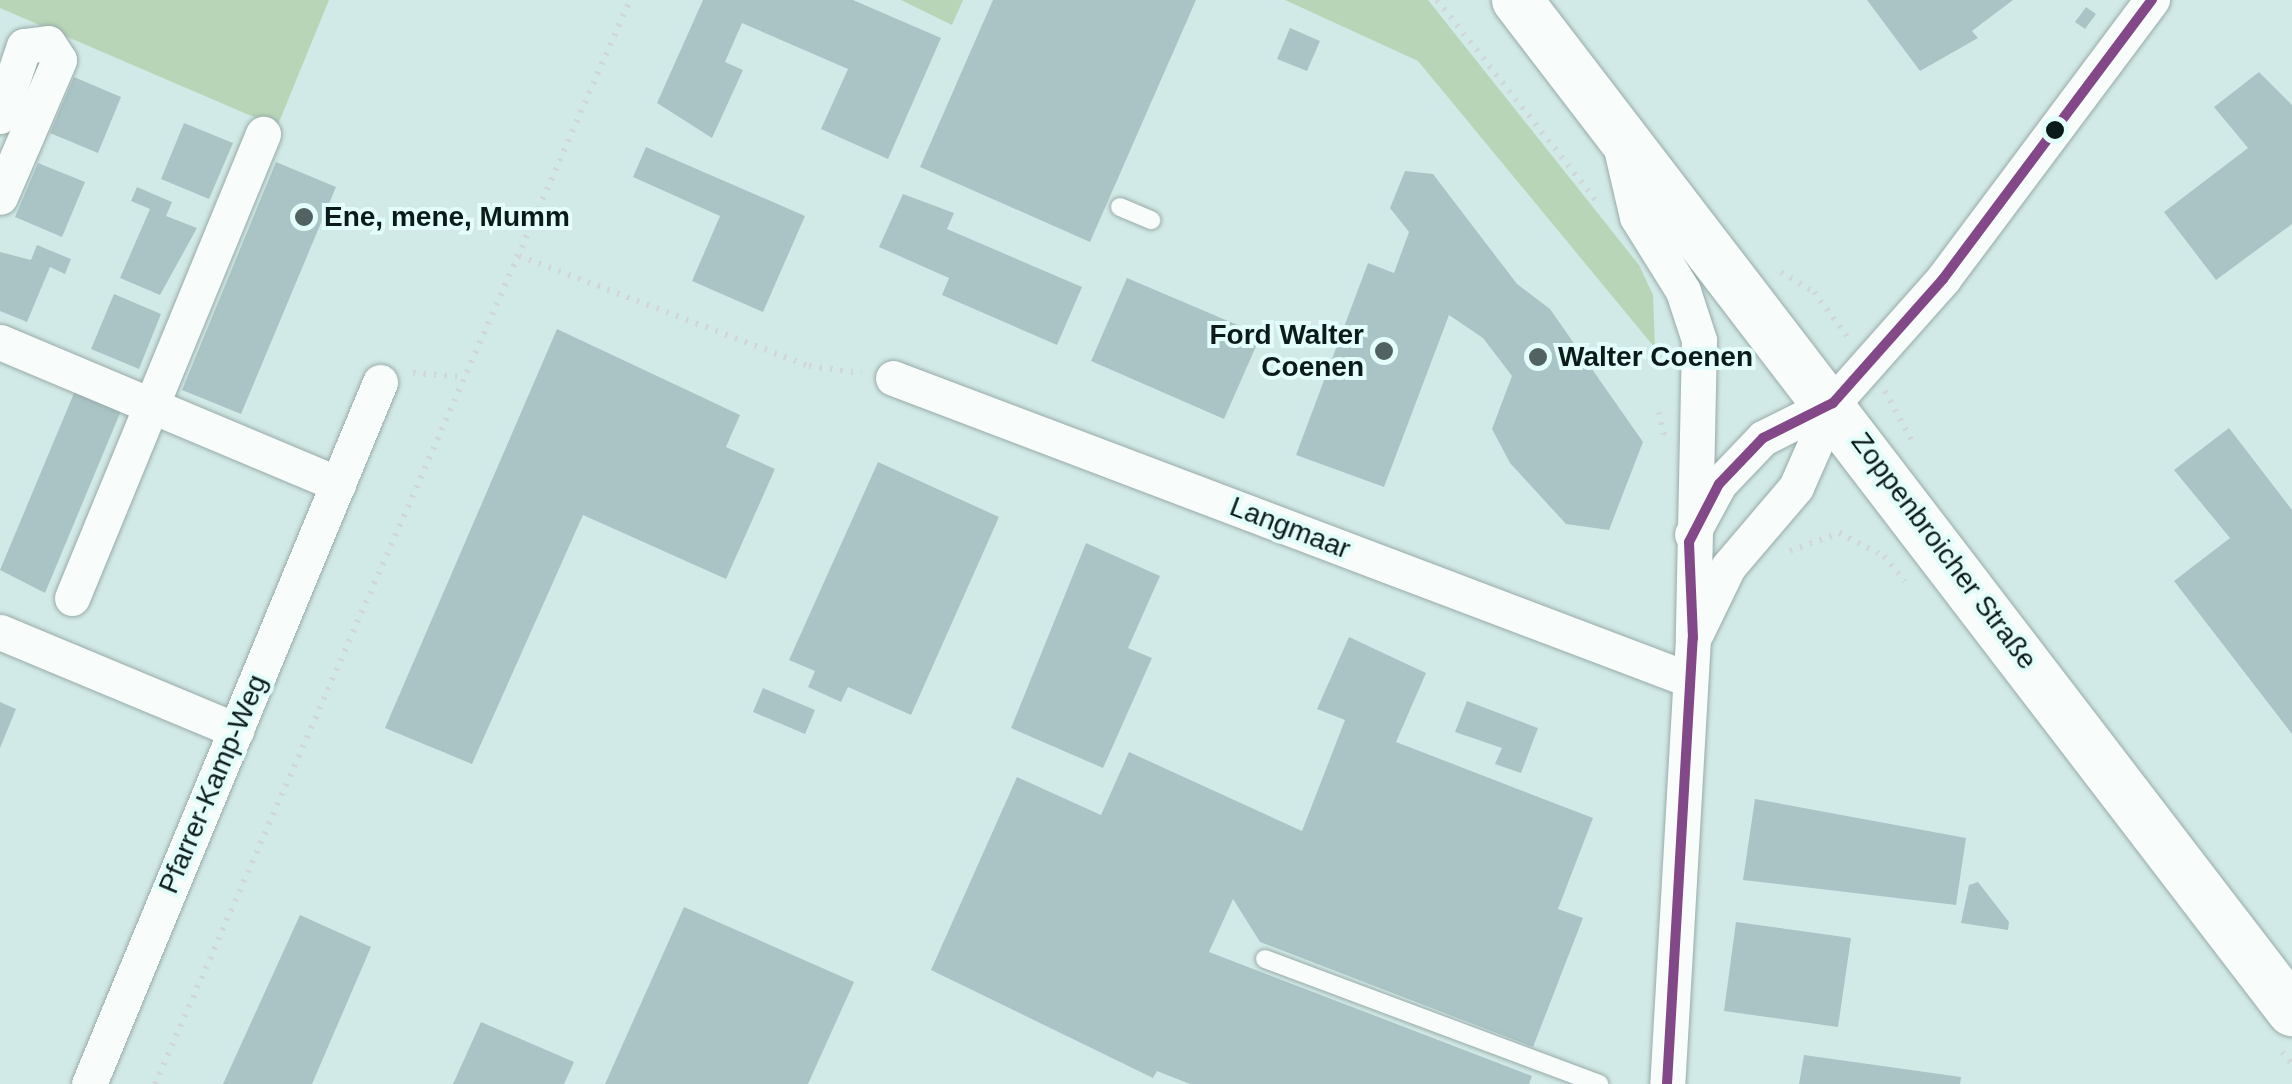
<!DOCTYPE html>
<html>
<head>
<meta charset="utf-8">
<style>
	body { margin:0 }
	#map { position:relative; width:2292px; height:1084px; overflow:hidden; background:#d2eae7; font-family:Helvetica,sans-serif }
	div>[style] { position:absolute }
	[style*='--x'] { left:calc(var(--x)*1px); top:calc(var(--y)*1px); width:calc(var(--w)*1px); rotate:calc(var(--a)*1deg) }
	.green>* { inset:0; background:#b9d5b7 }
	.building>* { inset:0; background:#aac4c6 }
	.path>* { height:6px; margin-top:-3px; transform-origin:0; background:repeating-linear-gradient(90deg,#d0d7d7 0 2.5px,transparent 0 10.5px) }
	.roads { filter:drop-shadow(0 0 2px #98aba9) drop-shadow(0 0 2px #98aba9) }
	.service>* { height:18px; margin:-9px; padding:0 9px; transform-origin:9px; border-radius:9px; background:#f8fcfb }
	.minor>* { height:35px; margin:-17.5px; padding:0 17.5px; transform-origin:17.5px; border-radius:17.5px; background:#f8fcfb }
	.secondary>* { height:50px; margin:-25px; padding:0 25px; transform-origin:25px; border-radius:25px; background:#f8fcfb }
	.bus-1>* { height:10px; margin:-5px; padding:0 5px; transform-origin:5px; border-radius:5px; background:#824888 }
	.dots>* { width:28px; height:28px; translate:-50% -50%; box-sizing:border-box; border:5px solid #e2fdfa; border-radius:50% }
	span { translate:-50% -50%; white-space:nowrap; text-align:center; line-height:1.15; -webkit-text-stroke:8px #e2fdfa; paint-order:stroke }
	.poi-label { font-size:28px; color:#0a1b1a; font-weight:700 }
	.left { translate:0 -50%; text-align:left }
	.right { translate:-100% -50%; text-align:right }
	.street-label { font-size:28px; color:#0a1b1a }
</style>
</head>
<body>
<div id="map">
	<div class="green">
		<i style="clip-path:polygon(0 0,329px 0,277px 127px,0 8px)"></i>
		<i style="clip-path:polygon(901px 0,963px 0,952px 25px)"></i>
		<i style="clip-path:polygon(1285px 0,1428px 0,1639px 265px,1653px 295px,1655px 348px,1418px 61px)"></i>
	</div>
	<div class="building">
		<i style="clip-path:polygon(703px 0,853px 0,941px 38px,888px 159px,821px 129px,848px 69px,742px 23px,725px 62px,743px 70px,712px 138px,657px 103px)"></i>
		<i style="clip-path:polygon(993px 0,1196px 0,1090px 242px,920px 167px)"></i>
		<i style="clip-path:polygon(1867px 0,2013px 0,1972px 31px,1978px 38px,1920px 71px)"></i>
		<i style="clip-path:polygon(2086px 7px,2096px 14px,2085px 29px,2075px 22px)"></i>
		<i style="clip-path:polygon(1290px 28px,1320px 41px,1307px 71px,1277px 59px)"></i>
		<i style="clip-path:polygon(2259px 72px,2292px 105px,2292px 224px,2216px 280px,2164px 212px,2248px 148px,2214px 107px)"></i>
		<i style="clip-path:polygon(74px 77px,121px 97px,98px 153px,50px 133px)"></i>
		<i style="clip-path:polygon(184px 123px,233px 143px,209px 199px,161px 179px)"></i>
		<i style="clip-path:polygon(646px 147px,805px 216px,763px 312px,692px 281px,720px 216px,633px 177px)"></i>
		<i style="clip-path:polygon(276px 162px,336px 187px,241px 414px,182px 390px)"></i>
		<i style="clip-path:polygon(38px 163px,85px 182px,62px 237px,15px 217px)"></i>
		<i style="clip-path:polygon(1405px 171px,1433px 174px,1517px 284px,1550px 309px,1643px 442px,1609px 530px,1566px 524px,1510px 463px,1492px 429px,1512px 376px,1483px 338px,1449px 315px,1384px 487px,1296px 455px,1368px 263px,1394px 273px,1409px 232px,1390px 208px)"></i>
		<i style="clip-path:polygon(137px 187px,172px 202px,166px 216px,197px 228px,160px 295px,120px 278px,150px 209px,131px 201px)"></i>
		<i style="clip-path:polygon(903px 194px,954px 213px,947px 229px,1082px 287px,1057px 345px,942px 295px,949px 278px,879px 247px)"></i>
		<i style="clip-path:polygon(37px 245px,71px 259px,65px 274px,50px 267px,27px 322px,0 311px,0 252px,31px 260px)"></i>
		<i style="clip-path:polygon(1127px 278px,1261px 335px,1224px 419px,1091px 361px)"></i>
		<i style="clip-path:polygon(114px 294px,161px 314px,139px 369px,91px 349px)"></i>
		<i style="clip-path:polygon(557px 329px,740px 415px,726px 447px,775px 469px,726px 579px,583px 515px,472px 764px,385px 728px)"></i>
		<i style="clip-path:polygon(77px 386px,123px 406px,45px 593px,0 570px)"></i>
		<i style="clip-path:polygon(2229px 428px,2292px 510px,2292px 734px,2174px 581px,2230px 538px,2174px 470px)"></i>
		<i style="clip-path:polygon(878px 462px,999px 517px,911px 715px,848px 687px,841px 702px,808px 687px,815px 671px,789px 660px)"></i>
		<i style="clip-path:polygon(1086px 543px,1160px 576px,1128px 648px,1152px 658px,1103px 768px,1011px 728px)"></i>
		<i style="clip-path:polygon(1349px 637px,1426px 673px,1396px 742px,1593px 818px,1558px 909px,1583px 918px,1533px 1047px,1260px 942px,1233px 899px,1209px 952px,1532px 1076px,1529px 1084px,1190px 1084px,1157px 1071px,1153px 1078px,931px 970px,1017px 777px,1101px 815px,1129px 752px,1302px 831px,1345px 720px,1317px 709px)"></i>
		<i style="clip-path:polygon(763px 688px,815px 710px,805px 734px,753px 712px)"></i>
		<i style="clip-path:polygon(1467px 701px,1538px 728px,1521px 773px,1495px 764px,1502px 748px,1455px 732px)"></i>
		<i style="clip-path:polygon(0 702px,16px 709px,0 748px)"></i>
		<i style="clip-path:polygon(1755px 799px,1966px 838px,1956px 905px,1743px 880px)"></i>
		<i style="clip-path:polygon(1978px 882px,2009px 922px,2008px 930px,1961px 923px,1969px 885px)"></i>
		<i style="clip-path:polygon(684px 907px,854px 982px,808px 1084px,605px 1084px)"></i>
		<i style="clip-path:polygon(300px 915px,371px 947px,312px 1084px,223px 1084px)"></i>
		<i style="clip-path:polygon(1736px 922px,1851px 938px,1838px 1027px,1724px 1011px)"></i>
		<i style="clip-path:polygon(481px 1022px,574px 1062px,564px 1084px,453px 1084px)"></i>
		<i style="clip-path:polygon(1804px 1055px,1961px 1077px,1960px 1084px,1799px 1084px)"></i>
	</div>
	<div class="path">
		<i style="--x:1437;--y:0;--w:259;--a:51.6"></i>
		<i style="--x:519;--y:256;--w:310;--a:20.8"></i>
		<i style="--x:809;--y:366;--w:53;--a:7.5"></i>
		<i style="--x:1781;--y:272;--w:39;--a:31"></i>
		<i style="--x:1814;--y:292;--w:59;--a:53.3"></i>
		<i style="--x:413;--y:373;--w:51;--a:4.5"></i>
		<i style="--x:1885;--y:391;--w:61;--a:61.8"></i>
		<i style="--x:1659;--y:412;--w:25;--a:78"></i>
		<i style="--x:1790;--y:551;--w:52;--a:-20.2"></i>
		<i style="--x:1839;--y:533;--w:51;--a:27.1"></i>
		<i style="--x:1884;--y:556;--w:33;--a:51"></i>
		<i style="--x:2282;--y:1052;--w:16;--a:50"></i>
		<i style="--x:155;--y:1084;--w:1184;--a:-66.34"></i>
	</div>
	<div class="roads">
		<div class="service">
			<i style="--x:1120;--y:207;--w:34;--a:23"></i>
			<i style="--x:1265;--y:959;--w:357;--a:20.5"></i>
		</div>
		<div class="minor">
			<i style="--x:0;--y:116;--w:74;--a:-71.1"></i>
			<i style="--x:24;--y:46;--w:24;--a:-7"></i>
			<i style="--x:48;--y:43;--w:20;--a:57"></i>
			<i style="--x:59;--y:60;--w:149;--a:113.3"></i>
			<i style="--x:1620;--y:144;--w:75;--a:76.9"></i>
			<i style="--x:1637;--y:217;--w:87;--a:58.1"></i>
			<i style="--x:1683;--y:291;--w:52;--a:71.9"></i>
			<i style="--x:1699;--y:340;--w:298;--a:91.2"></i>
			<i style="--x:1693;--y:638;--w:447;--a:93.3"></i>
			<i style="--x:0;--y:342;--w:367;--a:22.8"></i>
			<i style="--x:893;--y:378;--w:850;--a:20.74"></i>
			<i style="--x:1692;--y:534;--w:57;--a:-61.6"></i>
			<i style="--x:1719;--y:484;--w:64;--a:-46.3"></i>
			<i style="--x:1763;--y:438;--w:78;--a:-26.6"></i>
			<i style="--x:72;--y:598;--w:502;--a:-67.63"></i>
			<i style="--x:0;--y:632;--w:256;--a:22.6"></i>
			<i style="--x:1696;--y:633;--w:73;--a:-64.1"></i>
			<i style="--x:1728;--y:567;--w:105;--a:-49.6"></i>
			<i style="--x:1796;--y:487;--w:92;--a:-66.2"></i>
			<i style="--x:1833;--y:403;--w:166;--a:-48.4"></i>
			<i style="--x:1943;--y:279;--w:349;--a:-53.2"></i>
			<i style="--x:89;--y:1084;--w:760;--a:-67.48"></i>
		</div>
		<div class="secondary">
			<i style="--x:1517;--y:0;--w:1274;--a:52.53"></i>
		</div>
	</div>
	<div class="bus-1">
		<i style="--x:1667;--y:1084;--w:447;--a:-86.7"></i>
		<i style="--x:1693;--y:638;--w:96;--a:-92.4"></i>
		<i style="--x:1689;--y:542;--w:65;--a:-62.7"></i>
		<i style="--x:1719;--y:484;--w:64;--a:-46.3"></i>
		<i style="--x:1763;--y:438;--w:78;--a:-26.6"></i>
		<i style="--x:1833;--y:403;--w:166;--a:-48.4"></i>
		<i style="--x:1943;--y:279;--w:349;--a:-53.2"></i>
	</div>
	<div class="dots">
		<i style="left:2055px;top:130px;background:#0a1b1a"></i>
		<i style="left:304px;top:217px;background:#506362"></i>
		<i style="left:1384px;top:351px;background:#506362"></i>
		<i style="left:1538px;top:357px;background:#506362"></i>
	</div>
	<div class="poi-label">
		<span class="left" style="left:324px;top:217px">Ene, mene, Mumm</span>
		<span class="right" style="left:1364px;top:351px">Ford Walter<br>Coenen</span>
		<span class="left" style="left:1558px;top:357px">Walter Coenen</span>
	</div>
	<div class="street-label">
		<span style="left:1290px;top:528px;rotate:21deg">Langmaar</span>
		<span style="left:1944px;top:551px;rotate:53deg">Zoppenbroicher Straße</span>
		<span style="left:213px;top:784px;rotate:-67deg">Pfarrer-Kamp-Weg</span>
	</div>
</div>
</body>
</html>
